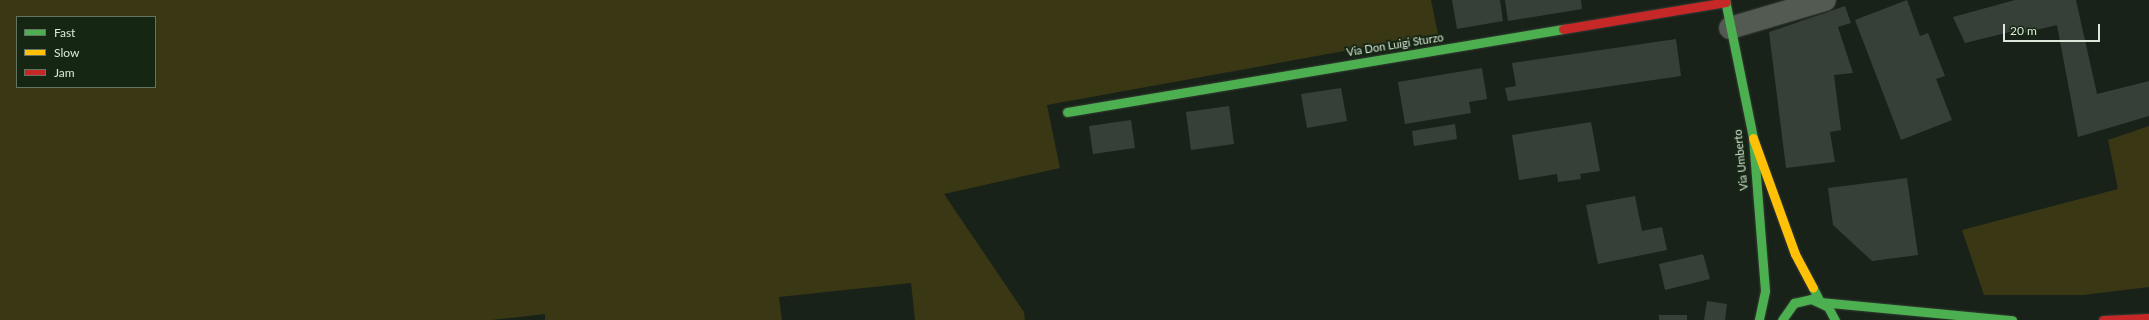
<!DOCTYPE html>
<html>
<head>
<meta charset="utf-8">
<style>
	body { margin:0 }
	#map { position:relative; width:2149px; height:320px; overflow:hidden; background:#182218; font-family:Lato,sans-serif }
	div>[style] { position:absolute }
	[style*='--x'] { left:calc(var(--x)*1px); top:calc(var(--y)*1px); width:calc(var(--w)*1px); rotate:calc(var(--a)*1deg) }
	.green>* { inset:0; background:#3a3715 }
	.building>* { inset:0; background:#364038 }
	.roads { filter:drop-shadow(0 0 1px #333b33) drop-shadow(0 0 1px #333b33) }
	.street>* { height:22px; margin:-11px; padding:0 11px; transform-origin:11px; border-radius:11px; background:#525a51 }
	.fast>* { height:9px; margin:-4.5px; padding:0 4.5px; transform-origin:4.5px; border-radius:4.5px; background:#4caf50 }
	.slow>* { height:9px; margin:-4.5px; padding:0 4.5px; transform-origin:4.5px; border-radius:4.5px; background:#ffc107 }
	.jam>* { height:9px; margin:-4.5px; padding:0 4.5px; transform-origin:4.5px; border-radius:4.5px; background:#c62828 }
	span { translate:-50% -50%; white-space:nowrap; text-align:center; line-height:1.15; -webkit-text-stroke:4px #152713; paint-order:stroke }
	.street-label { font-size:11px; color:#dbe7d9 }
	.legend { position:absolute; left:16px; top:16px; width:140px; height:72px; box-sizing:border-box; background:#152713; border:1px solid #647462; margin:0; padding:5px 7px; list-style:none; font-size:12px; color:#dbe7d9 }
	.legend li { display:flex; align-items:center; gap:8px; height:20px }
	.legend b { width:20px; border:1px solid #647462 }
	.scale { position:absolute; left:2003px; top:24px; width:97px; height:18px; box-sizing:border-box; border:2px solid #dbe7d9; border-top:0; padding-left:5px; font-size:12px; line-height:14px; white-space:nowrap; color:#dbe7d9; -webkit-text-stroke:3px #152713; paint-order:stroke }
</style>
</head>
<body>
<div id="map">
	<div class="green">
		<i style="clip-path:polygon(evenodd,0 0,1431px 0,1438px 34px,1047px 105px,1060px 168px,944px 194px,1024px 312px,1025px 320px,915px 320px,911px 283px,779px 297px,782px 320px,545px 320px,545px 314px,492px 320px,0 320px,0 0,17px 17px,155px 17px,155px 87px,17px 87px,17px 17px)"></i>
		<i style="clip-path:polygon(2149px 126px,2149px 287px,2083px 295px,1984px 295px,1962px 230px,2118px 189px,2108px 140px)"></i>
	</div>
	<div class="building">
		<i style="clip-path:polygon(1452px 0,1500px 0,1503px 21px,1457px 29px)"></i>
		<i style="clip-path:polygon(1505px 0,1581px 0,1582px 9px,1508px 21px)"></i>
		<i style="clip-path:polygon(1907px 0,1920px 36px,1928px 33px,1945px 76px,1936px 79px,1952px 120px,1901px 140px,1855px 20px)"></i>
		<i style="clip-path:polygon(2015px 0,2076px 0,2097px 94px,2149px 81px,2149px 116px,2078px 137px,2057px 25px,2023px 33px,2022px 29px,1965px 43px,1953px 17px)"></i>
		<i style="clip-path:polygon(1845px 6px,1851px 23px,1838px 27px,1853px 73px,1834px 75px,1841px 130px,1830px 132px,1835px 162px,1786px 168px,1769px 32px)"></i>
		<i style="clip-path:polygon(1676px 39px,1681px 76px,1508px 101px,1505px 88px,1516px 86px,1512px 63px)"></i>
		<i style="clip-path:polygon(1482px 68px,1487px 99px,1469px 102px,1471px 113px,1405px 124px,1398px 82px)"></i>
		<i style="clip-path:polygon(1341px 88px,1347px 121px,1307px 128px,1301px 94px)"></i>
		<i style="clip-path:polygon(1229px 106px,1234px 144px,1191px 150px,1186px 112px)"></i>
		<i style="clip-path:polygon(1131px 120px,1135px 148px,1093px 154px,1089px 126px)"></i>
		<i style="clip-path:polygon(1591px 122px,1600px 171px,1580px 174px,1581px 179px,1558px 182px,1557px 174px,1519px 180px,1512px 135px)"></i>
		<i style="clip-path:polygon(1455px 124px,1457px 139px,1414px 146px,1412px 131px)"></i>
		<i style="clip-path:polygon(1907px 178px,1918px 255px,1872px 261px,1833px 225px,1828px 188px)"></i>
		<i style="clip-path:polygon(1635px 196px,1642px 231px,1662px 227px,1667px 250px,1598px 264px,1586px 205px)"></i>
		<i style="clip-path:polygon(1703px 254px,1710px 279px,1665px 290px,1659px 264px)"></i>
		<i style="clip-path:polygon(1707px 301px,1727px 304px,1725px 320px,1704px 320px)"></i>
		<i style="clip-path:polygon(1659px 315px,1687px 315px,1687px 320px,1659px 320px)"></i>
	</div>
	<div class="roads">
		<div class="street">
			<i style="--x:1730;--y:28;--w:99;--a:-16.4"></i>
		</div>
		<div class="fast">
			<i style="--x:1725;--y:0;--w:141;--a:78.5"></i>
			<i style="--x:1753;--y:138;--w:153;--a:85.5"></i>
			<i style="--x:1765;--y:291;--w:30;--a:102"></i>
			<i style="--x:1067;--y:112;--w:503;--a:-9.5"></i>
			<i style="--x:1813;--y:288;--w:16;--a:63"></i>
			<i style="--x:1820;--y:302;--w:193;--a:5.4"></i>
			<i style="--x:1782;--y:320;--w:21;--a:-55"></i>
			<i style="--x:1794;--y:303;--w:17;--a:-13"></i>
			<i style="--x:1811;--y:299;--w:19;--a:25"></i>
			<i style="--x:1828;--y:307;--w:15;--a:62"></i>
		</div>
		<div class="slow">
			<i style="--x:1753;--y:138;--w:123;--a:70.1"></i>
			<i style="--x:1795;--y:254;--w:38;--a:62"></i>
		</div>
		<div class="jam">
			<i style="--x:1563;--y:29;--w:165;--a:-9.4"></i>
			<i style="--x:2103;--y:320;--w:46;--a:-2.5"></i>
		</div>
	</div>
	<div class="street-label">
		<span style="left:1395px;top:45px;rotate:-9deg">Via Don Luigi Sturzo</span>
		<span style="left:1741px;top:160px;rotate:-96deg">Via Umberto</span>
	</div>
	<ul class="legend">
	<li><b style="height:5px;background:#4caf50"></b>Fast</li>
	<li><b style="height:5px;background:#ffc107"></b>Slow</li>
	<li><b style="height:5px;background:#c62828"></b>Jam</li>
	</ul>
	<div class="scale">20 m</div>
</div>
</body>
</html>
